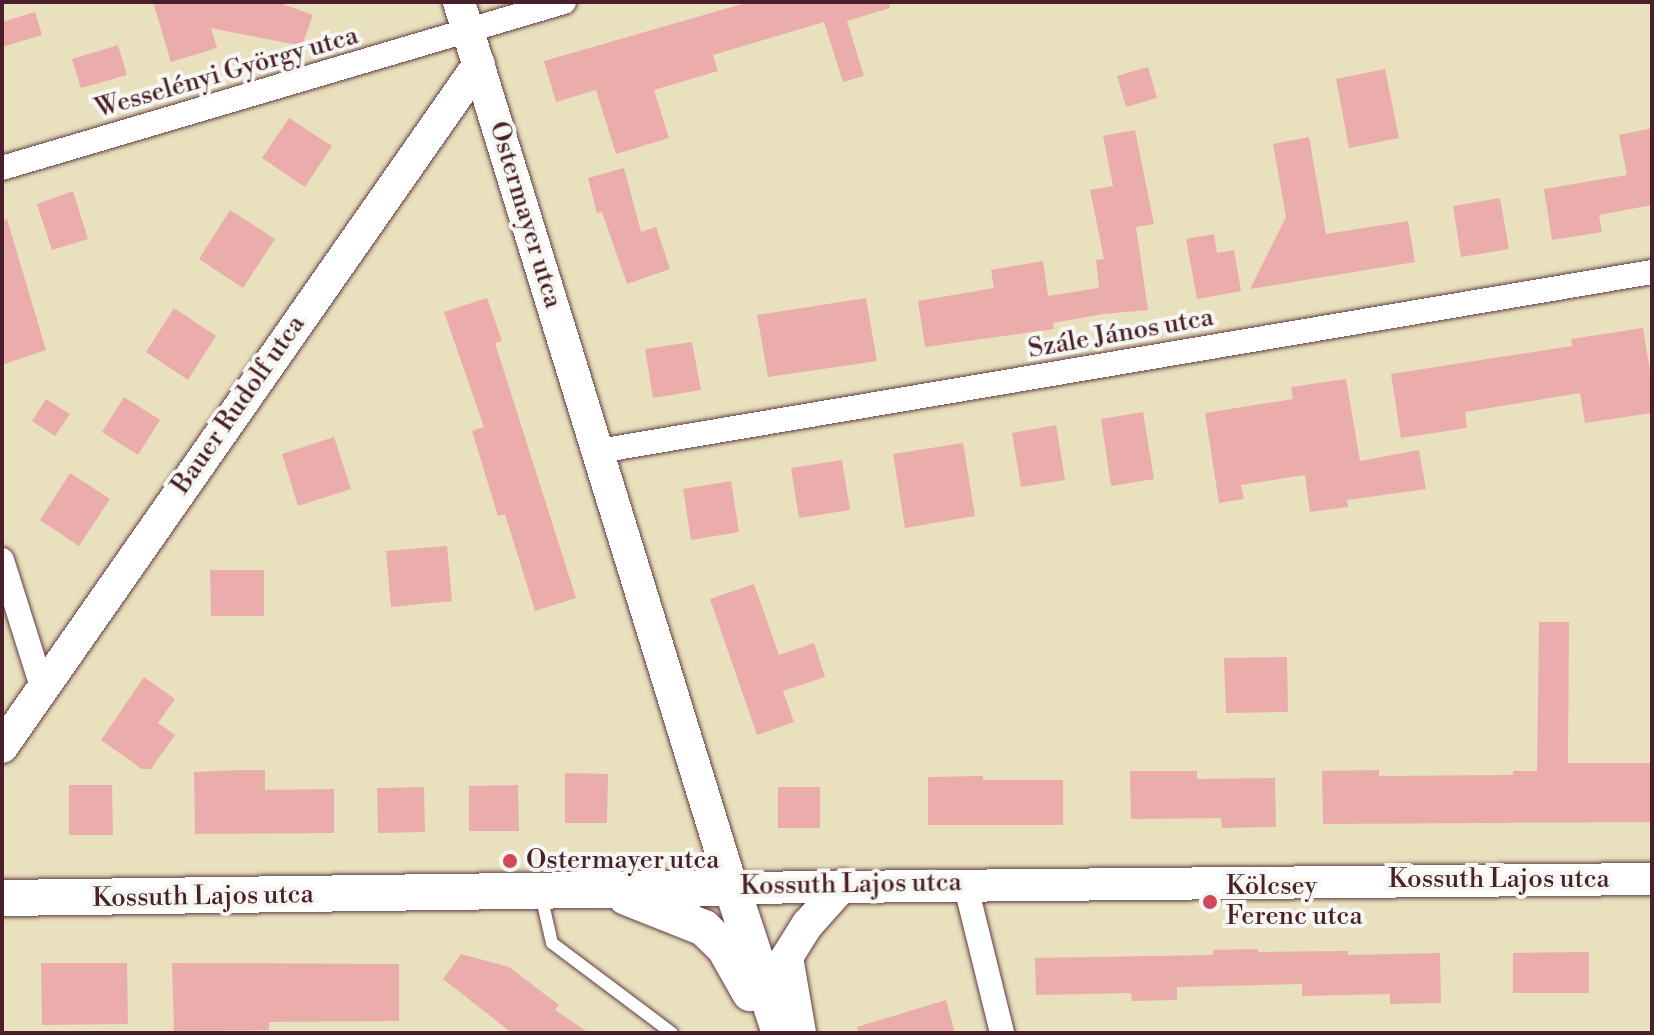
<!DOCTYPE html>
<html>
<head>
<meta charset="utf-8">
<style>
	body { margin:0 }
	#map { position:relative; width:1654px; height:1035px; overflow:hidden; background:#e9e0be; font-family:"Libre Bodoni",serif }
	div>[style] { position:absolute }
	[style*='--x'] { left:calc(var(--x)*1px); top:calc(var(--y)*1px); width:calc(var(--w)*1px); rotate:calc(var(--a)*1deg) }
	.building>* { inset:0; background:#ebadab }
	.roads { filter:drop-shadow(0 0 2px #623c41) drop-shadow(0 0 2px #623c41) }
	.service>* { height:12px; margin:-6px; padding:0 6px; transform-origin:6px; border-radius:6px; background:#fff }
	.minor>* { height:24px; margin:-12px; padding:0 12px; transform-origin:12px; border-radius:12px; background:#fff }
	.tertiary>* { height:32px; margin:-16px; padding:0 16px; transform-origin:16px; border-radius:16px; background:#fff }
	.secondary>* { height:36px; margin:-18px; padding:0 18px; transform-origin:18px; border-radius:18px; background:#fff }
	.dots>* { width:22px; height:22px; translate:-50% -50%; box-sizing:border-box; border:4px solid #f6f6f2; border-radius:50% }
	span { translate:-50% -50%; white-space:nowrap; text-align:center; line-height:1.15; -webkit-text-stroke:8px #f6f6f2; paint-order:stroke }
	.street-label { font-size:26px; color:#4a1f2b }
	.poi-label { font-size:26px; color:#4a1f2b }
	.left { translate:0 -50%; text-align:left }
	.frame { position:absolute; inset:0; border:4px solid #4a1f2b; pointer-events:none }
</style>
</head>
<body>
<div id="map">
	<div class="building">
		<i style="clip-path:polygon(153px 2px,277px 2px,313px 15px,302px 46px,211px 28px,217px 48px,171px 62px)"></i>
		<i style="clip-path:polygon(749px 2px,889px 2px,890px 8px,847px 21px,864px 76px,843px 82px,824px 22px,713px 55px,718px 71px,654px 90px,669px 138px,616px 154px,596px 90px,556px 102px,544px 61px)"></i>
		<i style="clip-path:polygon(35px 12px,42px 35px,2px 47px,2px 22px)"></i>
		<i style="clip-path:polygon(118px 45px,127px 75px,81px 88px,72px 59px)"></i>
		<i style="clip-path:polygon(1148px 67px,1157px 98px,1126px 107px,1117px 76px)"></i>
		<i style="clip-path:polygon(1385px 69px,1399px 138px,1349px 148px,1336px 79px)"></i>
		<i style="clip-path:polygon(289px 118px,332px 146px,305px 187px,262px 158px)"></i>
		<i style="clip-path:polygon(1652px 128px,1652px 205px,1599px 215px,1602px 232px,1552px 240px,1544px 189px,1627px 175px,1619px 135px)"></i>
		<i style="clip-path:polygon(1135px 130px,1154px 224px,1136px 227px,1148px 310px,1103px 314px,1053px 323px,1054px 329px,925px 347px,918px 301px,994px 288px,991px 270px,1043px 261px,1048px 296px,1099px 288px,1096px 260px,1104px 259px,1090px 190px,1113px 186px,1103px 136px)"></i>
		<i style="clip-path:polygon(1309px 137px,1326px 234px,1408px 221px,1415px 262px,1250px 289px,1286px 217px,1273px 144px)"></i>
		<i style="clip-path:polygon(624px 168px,641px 232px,656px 227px,670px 269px,627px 284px,602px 212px,597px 213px,588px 178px)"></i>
		<i style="clip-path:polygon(73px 191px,88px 239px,52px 250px,37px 204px)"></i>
		<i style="clip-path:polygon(1500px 198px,1509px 249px,1461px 257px,1453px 206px)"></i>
		<i style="clip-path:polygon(230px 210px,275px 239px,243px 288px,199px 259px)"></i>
		<i style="clip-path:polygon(7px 219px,46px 350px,2px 365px,2px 220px)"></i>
		<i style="clip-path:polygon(1214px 234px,1217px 253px,1234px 250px,1241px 291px,1197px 299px,1186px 239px)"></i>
		<i style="clip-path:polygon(487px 298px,502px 341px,495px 343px,576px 598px,535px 611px,505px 514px,498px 516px,472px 431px,484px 427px,444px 312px)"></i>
		<i style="clip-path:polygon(866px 298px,877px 361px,768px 377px,757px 315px)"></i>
		<i style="clip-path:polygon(174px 308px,216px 336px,188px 380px,146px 352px)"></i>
		<i style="clip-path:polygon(1643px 328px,1652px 384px,1652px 413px,1585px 423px,1580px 393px,1465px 412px,1467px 428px,1401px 438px,1391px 374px,1572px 346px,1571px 339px)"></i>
		<i style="clip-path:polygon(692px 342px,701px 390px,653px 398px,645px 349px)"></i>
		<i style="clip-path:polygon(1346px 379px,1360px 461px,1419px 450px,1426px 489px,1347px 500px,1348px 507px,1310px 512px,1305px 475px,1241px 485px,1244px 499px,1219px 503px,1205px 413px,1293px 399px,1291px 387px)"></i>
		<i style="clip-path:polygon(124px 397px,160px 420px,138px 455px,102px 432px)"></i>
		<i style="clip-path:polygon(46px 399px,70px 414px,55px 436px,32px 421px)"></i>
		<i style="clip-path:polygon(1143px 412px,1154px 479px,1111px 486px,1101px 419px)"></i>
		<i style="clip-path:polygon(1056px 425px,1065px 480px,1021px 487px,1012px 433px)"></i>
		<i style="clip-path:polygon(334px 437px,351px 489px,298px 506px,282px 454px)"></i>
		<i style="clip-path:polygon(963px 443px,975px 516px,905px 528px,893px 454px)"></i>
		<i style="clip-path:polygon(842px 460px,850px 510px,799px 518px,791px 468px)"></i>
		<i style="clip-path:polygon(70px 473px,110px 499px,79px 546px,40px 520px)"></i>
		<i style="clip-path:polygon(731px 481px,739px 532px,691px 540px,683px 489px)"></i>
		<i style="clip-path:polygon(447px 546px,452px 601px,391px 607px,386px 551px)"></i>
		<i style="clip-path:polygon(210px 570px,264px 570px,264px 616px,211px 616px)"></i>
		<i style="clip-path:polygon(754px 584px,779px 655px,814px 643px,825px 677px,783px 691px,794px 722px,757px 735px,710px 599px)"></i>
		<i style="clip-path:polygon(1539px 622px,1569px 622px,1568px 763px,1652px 763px,1652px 822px,1323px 824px,1322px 771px,1379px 770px,1379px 776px,1513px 775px,1513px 771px,1537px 771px)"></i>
		<i style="clip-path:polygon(1287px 657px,1288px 712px,1226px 713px,1224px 658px)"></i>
		<i style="clip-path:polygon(144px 677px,175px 699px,158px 723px,175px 735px,151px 769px,142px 769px,101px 740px)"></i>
		<i style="clip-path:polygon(239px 770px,265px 770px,265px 790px,334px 789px,334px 833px,195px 834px,194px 772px)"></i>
		<i style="clip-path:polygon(1130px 771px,1197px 771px,1197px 779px,1275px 778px,1276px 827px,1222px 828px,1221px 818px,1131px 819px)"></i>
		<i style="clip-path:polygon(565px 773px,608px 774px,607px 823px,565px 823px)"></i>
		<i style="clip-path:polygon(983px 776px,983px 780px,1063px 780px,1063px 825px,928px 825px,928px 777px)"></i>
		<i style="clip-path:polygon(69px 785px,112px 785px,113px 835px,69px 835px)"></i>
		<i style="clip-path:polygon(518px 785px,519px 831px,469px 831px,469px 786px)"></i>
		<i style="clip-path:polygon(424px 787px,425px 832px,378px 833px,377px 788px)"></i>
		<i style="clip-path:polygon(778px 787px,820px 787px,820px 828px,778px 828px)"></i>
		<i style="clip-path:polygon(1258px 949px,1258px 952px,1348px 951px,1348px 955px,1440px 953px,1441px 1003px,1390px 1004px,1390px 994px,1302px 996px,1302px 984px,1177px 987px,1177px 1000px,1132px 1001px,1131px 993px,1036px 995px,1035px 958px,1213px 955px,1213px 950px)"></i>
		<i style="clip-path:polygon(1589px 952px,1589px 993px,1513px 993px,1513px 953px)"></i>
		<i style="clip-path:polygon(461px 954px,509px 967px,559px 1005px,555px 1010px,589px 1033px,512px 1033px,443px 979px)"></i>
		<i style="clip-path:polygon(41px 963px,127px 963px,128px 1024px,42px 1025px)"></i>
		<i style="clip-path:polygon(172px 963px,399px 964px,399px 1021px,269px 1022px,269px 1030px,174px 1031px)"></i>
		<i style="clip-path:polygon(946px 1000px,955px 1033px,858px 1033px,857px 1027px)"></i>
	</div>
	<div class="roads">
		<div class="service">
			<i style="--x:541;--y:895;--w:49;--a:77.1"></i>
			<i style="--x:552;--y:943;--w:150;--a:36.9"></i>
		</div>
		<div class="minor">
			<i style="--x:2;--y:168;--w:586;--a:-16.46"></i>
			<i style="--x:599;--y:451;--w:1068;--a:-9.65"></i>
			<i style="--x:2;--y:560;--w:133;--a:72.5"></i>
			<i style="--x:965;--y:883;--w:154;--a:76.1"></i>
		</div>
		<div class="tertiary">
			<i style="--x:459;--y:2;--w:927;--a:72.87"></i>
			<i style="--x:732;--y:888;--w:920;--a:-0.56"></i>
			<i style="--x:2;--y:747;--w:833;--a:-55.07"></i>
			<i style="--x:800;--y:1033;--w:77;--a:-99.7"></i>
			<i style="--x:787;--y:957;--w:39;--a:-58"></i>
			<i style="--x:808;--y:924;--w:52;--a:-48.1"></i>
		</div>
		<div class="secondary">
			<i style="--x:626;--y:897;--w:84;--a:21.7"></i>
			<i style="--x:704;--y:928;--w:28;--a:44"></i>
			<i style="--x:724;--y:947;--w:53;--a:60.5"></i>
			<i style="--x:2;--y:898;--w:730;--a:-0.78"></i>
			<i style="--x:732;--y:888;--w:153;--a:71.7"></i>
		</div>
	</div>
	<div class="dots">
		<i style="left:510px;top:861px;background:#d1495b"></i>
		<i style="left:1210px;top:902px;background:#d1495b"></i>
	</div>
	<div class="street-label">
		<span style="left:227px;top:73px;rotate:-16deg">Wesselényi György utca</span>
		<span style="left:525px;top:215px;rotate:73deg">Ostermayer utca</span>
		<span style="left:1121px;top:334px;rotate:-10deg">Szále János utca</span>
		<span style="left:239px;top:405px;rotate:-55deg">Bauer Rudolf utca</span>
		<span style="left:1499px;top:880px">Kossuth Lajos utca</span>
		<span style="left:851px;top:885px;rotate:-1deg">Kossuth Lajos utca</span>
		<span style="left:203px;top:897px;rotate:-1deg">Kossuth Lajos utca</span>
	</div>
	<div class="poi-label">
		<span class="left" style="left:526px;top:861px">Ostermayer utca</span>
		<span class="left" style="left:1226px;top:902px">Kölcsey<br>Ferenc utca</span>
	</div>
	<div class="frame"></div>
</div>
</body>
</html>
